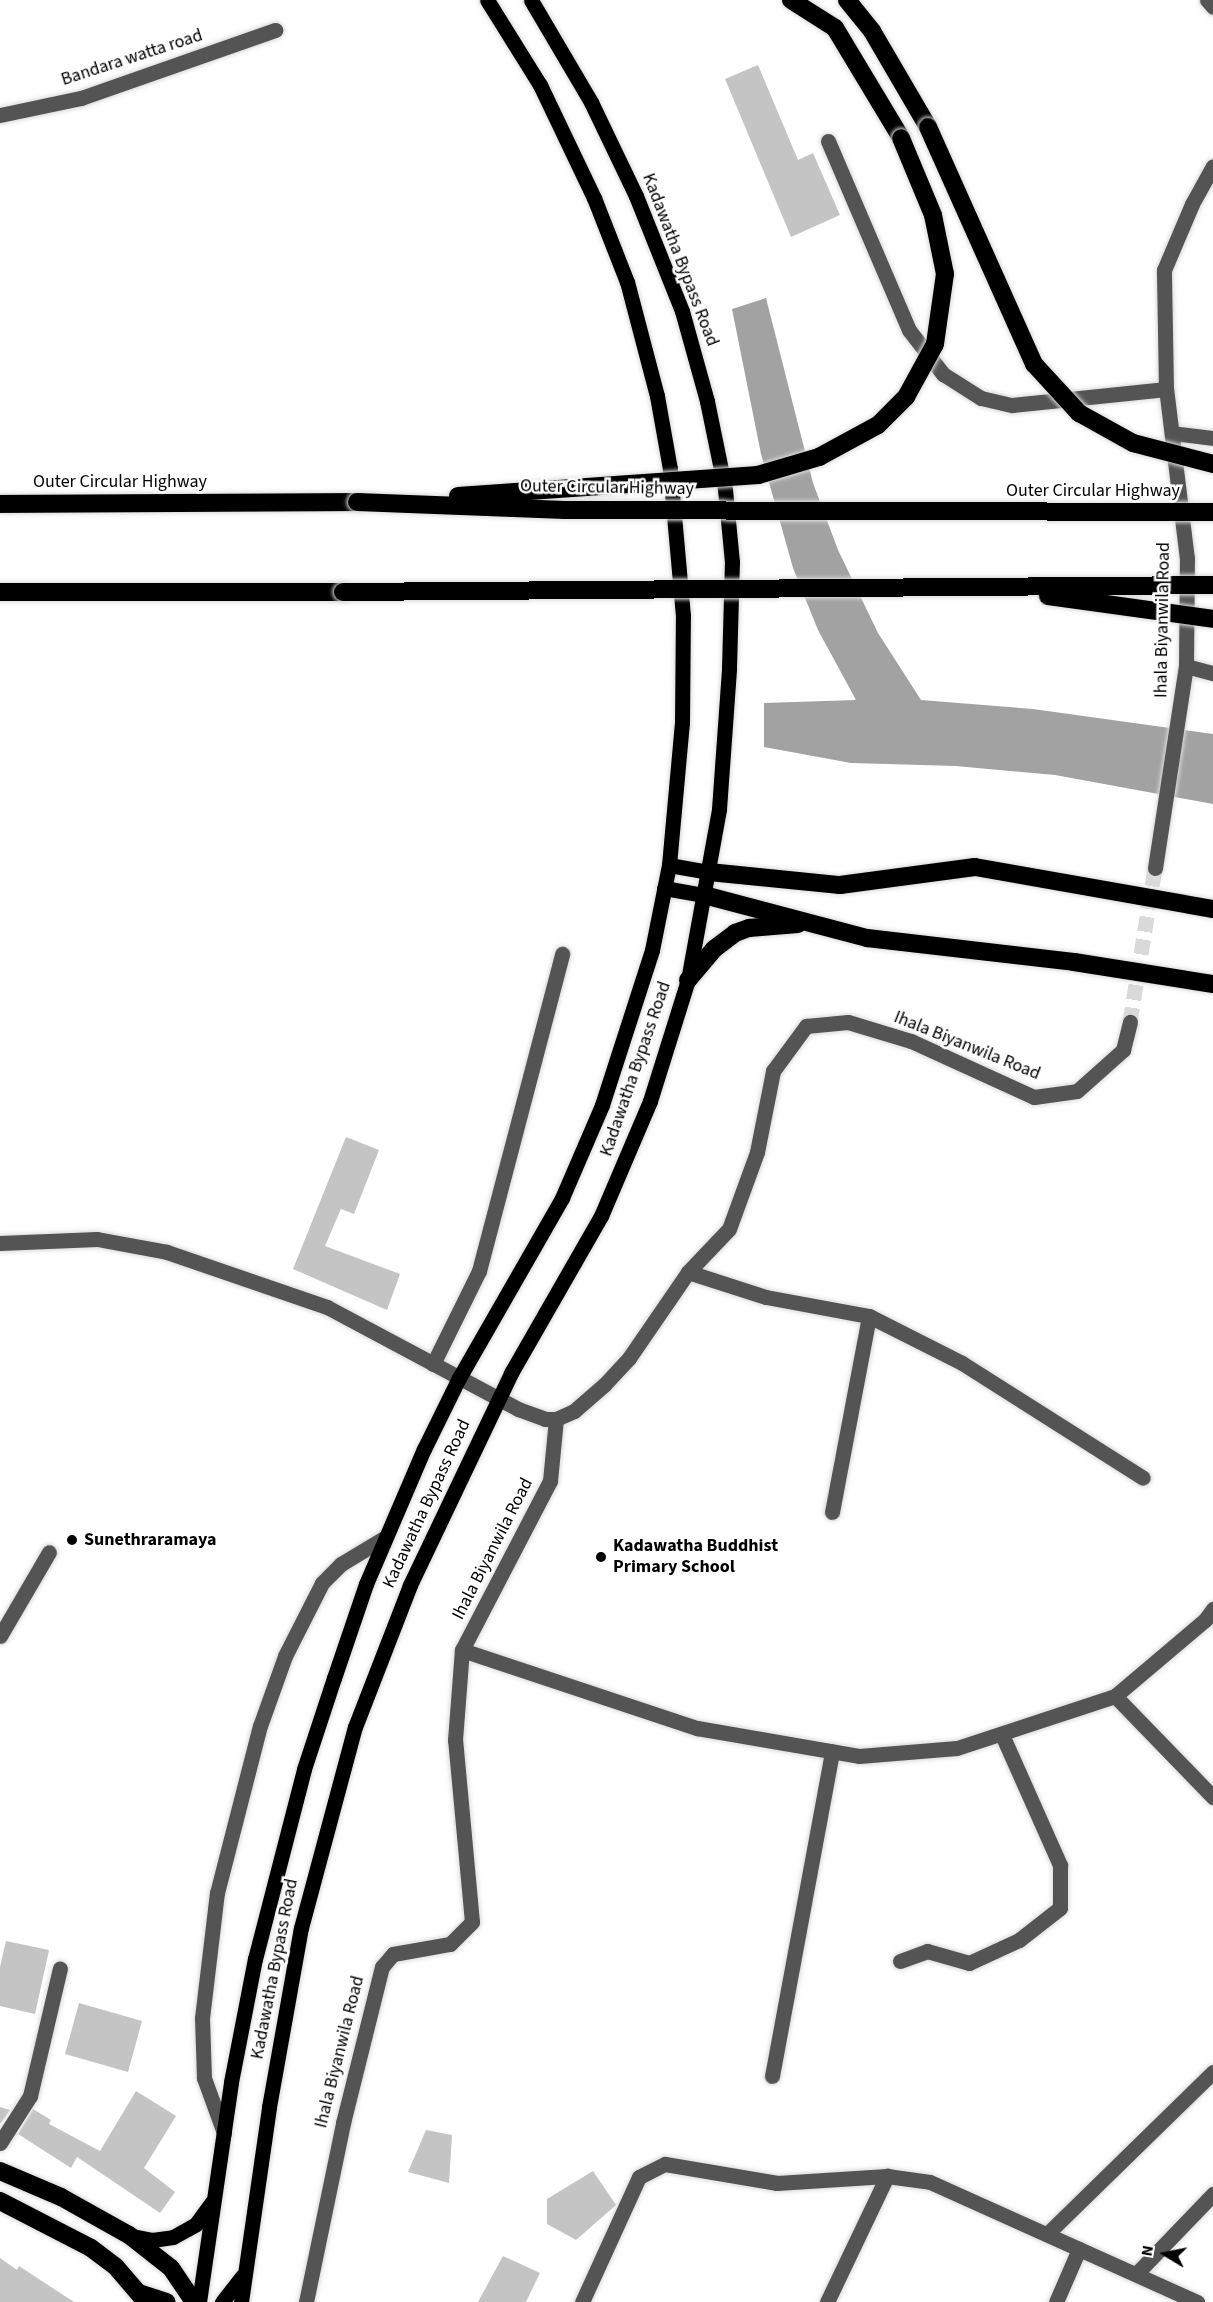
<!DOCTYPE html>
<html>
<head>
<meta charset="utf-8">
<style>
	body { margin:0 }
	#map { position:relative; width:1213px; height:2302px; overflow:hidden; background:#fff; font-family:"Source Sans 3",sans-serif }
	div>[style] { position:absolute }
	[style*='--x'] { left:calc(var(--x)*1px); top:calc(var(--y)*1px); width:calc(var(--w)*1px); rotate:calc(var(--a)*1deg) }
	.water>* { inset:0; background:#a2a2a2 }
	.building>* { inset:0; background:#c4c4c4 }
	.minor-tunnel>* { height:15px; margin-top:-7.5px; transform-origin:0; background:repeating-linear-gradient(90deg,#d9d9d9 0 15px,transparent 0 23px) }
	.roads { filter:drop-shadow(0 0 2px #dbdbdb) drop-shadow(0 0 2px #dbdbdb) }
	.minor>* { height:15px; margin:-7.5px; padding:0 7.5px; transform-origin:7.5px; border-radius:7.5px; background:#545454 }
	.major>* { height:15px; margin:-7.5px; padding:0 7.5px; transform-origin:7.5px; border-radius:7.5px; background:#000 }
	.highway>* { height:18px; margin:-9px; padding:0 9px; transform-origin:9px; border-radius:9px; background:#000 }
	.bridges { filter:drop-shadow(0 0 2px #dbdbdb) drop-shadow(0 0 2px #dbdbdb) }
	.highway-bridge>* { height:18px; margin:-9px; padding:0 9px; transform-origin:9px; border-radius:9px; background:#000 }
	.dots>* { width:16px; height:16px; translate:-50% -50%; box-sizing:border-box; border:3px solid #fff; border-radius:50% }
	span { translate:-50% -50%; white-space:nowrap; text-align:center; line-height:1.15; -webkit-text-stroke:5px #fff; paint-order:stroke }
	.street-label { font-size:18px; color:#000 }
	.poi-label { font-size:18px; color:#000; font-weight:700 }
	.left { translate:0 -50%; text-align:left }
	.north { position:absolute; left:1135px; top:2224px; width:60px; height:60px; -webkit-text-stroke:4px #fff; paint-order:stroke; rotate:280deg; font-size:16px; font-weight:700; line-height:24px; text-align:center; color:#000 }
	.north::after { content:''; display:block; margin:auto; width:21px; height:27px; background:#000; clip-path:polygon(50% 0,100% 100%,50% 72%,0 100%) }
</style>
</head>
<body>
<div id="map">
	<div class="water">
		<i style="clip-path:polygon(766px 298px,813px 483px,838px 550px,878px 633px,921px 700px,1033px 709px,1213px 734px,1213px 804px,1055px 775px,956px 766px,851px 763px,764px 747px,764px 703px,856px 700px,818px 630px,793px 568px,761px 454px,732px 309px)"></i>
	</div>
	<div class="building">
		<i style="clip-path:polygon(758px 65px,798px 160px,813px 153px,840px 215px,791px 237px,725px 79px)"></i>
		<i style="clip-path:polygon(346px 1137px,379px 1150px,354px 1214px,341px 1209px,325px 1246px,400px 1274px,387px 1310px,293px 1269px)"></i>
		<i style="clip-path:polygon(6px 1941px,49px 1950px,35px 2014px,0 2006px,0 1967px)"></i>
		<i style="clip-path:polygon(79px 2003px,142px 2021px,128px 2072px,65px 2054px)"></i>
		<i style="clip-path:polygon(136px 2091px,176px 2116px,144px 2168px,175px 2192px,160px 2213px,77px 2157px,71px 2168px,18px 2134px,33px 2109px,51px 2120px,49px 2124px,100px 2151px)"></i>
		<i style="clip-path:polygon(0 2107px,10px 2110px,1px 2123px,0 2123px)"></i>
		<i style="clip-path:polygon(426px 2130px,452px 2135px,449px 2183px,408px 2172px)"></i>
		<i style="clip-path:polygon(593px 2171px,616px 2205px,576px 2240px,547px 2224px,547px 2199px)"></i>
		<i style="clip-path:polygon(503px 2256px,540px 2273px,526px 2302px,478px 2302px)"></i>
		<i style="clip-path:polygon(0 2258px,17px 2270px,19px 2266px,74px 2302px,0 2302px)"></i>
	</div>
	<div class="minor-tunnel">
		<i style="--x:1130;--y:1022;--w:156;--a:-80.8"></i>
	</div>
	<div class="roads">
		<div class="minor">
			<i style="--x:1207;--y:0;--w:9;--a:49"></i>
			<i style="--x:0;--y:115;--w:83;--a:-11.9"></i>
			<i style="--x:81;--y:98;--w:206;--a:-19.3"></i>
			<i style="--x:828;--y:141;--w:206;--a:66.8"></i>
			<i style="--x:909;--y:330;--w:56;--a:52.3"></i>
			<i style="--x:943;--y:374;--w:45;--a:32.3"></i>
			<i style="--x:981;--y:398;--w:32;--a:13"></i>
			<i style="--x:1012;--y:405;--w:155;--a:-5.9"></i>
			<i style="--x:1172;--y:433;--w:41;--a:7"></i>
			<i style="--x:1186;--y:666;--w:28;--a:15"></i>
			<i style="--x:1155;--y:868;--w:204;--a:-81.3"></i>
			<i style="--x:1186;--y:666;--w:107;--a:-89.5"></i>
			<i style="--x:1187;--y:559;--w:171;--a:-97"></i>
			<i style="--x:1166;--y:389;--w:119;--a:-91"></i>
			<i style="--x:1164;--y:270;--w:72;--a:-67"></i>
			<i style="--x:1192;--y:204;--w:43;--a:-61.1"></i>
			<i style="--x:0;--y:1243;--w:97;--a:-2.4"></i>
			<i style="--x:97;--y:1239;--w:71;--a:10.5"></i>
			<i style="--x:167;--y:1252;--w:169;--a:19"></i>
			<i style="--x:327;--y:1307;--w:217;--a:28.1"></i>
			<i style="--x:518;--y:1409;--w:29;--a:20"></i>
			<i style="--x:545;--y:1419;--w:11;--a:0"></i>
			<i style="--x:556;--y:1419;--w:20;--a:-24"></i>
			<i style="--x:574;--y:1411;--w:40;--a:-41"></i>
			<i style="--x:604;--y:1385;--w:37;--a:-47"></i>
			<i style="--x:629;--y:1358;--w:104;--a:-55.5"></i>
			<i style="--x:688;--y:1272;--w:59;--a:-46.4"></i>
			<i style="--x:729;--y:1229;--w:82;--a:-70"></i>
			<i style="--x:757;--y:1152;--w:83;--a:-78.8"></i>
			<i style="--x:773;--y:1071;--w:56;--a:-53.7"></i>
			<i style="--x:806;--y:1026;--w:42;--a:-5.4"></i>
			<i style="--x:848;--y:1022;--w:66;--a:16.8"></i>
			<i style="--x:911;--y:1041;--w:135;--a:24.5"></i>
			<i style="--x:1034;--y:1097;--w:43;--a:-7.9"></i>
			<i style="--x:1077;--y:1091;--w:62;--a:-41.7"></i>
			<i style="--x:1123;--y:1050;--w:29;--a:-76"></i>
			<i style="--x:688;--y:1272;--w:82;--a:17.8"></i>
			<i style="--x:766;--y:1297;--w:105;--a:10.5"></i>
			<i style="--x:869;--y:1316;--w:104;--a:26.8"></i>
			<i style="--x:962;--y:1363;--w:214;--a:32.4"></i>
			<i style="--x:433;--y:1364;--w:104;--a:-63.7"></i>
			<i style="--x:479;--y:1271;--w:328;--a:-75.3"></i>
			<i style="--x:832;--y:1512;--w:199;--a:-79.3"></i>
			<i style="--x:0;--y:1636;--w:97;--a:-59.7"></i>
			<i style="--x:462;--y:1650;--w:248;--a:18.4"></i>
			<i style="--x:697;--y:1728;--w:164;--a:9.8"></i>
			<i style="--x:859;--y:1756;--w:98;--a:-4.7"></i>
			<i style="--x:957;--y:1748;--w:166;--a:-18.2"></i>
			<i style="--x:1115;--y:1696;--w:118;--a:-40.2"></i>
			<i style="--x:1205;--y:1620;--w:14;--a:-54"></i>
			<i style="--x:1115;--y:1696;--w:141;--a:45.9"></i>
			<i style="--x:900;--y:1961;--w:29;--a:-20"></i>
			<i style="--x:927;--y:1951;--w:44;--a:15.9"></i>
			<i style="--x:969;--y:1963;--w:55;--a:-24.7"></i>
			<i style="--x:1019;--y:1940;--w:52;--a:-38"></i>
			<i style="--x:1060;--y:1908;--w:43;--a:-90"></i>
			<i style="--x:1060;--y:1865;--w:142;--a:-114"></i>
			<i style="--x:772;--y:2076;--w:330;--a:-79.5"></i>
			<i style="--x:224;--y:2133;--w:59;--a:-110"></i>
			<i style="--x:204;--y:2078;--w:60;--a:-91.9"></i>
			<i style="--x:202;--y:2018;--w:126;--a:-83.2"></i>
			<i style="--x:217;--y:1893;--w:172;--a:-75.6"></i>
			<i style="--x:260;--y:1726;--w:74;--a:-70.3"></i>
			<i style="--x:285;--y:1656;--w:82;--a:-63.1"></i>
			<i style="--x:322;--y:1583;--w:27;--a:-45"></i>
			<i style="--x:341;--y:1564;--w:50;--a:-31.2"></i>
			<i style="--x:0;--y:2143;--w:56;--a:-57.4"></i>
			<i style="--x:30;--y:2096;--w:131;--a:-76.8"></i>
			<i style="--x:1047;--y:2234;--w:232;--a:-44.3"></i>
			<i style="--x:1137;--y:2273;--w:110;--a:-46.1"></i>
			<i style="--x:306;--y:2302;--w:183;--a:-78.3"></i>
			<i style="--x:343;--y:2123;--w:161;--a:-76"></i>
			<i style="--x:382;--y:1967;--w:17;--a:-50"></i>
			<i style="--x:393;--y:1954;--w:58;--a:-10"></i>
			<i style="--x:450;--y:1944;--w:31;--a:-45"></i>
			<i style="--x:472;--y:1922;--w:183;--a:-95.3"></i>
			<i style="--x:455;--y:1740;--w:90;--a:-85.6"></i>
			<i style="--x:462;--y:1650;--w:191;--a:-62.5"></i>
			<i style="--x:550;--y:1481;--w:62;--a:-84.5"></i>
			<i style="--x:582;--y:2302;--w:137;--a:-65.5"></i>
			<i style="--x:639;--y:2177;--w:29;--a:-27"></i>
			<i style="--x:665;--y:2164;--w:114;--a:9.6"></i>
			<i style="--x:777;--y:2183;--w:110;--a:-3.6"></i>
			<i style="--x:887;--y:2176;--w:43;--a:7.9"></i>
			<i style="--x:930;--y:2182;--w:293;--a:24.2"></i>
			<i style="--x:827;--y:2302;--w:140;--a:-64.5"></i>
			<i style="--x:1056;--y:2302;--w:58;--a:-66.5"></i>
		</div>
		<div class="major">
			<i style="--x:669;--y:865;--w:41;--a:9.9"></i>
			<i style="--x:664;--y:888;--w:41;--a:9.9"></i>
			<i style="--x:132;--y:2236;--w:20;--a:11"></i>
			<i style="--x:152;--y:2240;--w:21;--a:-8"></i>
			<i style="--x:173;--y:2237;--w:26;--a:-29"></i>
			<i style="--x:196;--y:2224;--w:27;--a:-54"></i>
			<i style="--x:199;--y:2302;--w:222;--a:-81.7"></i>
			<i style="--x:231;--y:2082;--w:125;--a:-79"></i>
			<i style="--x:255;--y:1959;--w:196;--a:-75.5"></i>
			<i style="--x:304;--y:1769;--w:96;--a:-71.8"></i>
			<i style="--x:334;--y:1678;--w:99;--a:-71.2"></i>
			<i style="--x:366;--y:1584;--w:147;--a:-66.8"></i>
			<i style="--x:424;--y:1449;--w:79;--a:-63.8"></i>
			<i style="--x:459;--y:1378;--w:207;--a:-60.2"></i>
			<i style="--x:562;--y:1198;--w:101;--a:-66.7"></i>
			<i style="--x:602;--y:1105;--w:163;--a:-72.1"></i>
			<i style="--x:652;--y:950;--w:87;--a:-78.7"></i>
			<i style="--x:669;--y:865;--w:143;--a:-84.8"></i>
			<i style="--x:682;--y:723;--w:107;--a:-89.5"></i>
			<i style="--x:683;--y:616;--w:148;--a:-95.1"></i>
			<i style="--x:670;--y:469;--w:74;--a:-100.1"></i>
			<i style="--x:657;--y:396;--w:118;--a:-104.7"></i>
			<i style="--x:627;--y:282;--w:90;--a:-111.4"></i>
			<i style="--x:594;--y:198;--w:125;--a:-115.5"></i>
			<i style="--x:540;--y:85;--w:100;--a:-121.9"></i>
			<i style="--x:222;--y:2302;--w:33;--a:-52"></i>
			<i style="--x:241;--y:2302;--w:197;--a:-81.8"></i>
			<i style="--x:269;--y:2107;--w:182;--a:-79.9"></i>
			<i style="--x:301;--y:1928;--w:208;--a:-75"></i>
			<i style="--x:355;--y:1727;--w:152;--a:-68.8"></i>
			<i style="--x:410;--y:1585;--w:235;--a:-64.5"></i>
			<i style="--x:511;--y:1373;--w:181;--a:-60.2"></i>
			<i style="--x:601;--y:1216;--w:125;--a:-66.9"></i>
			<i style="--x:650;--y:1101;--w:127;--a:-72.6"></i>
			<i style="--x:688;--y:980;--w:174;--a:-79.7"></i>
			<i style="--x:719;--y:809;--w:141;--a:-85.9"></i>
			<i style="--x:729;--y:668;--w:106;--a:-88.4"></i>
			<i style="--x:732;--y:562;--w:73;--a:-95.5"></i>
			<i style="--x:725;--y:489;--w:90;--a:-101.6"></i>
			<i style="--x:707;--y:401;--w:93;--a:-105.5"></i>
			<i style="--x:682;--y:311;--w:124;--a:-111.8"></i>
			<i style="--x:636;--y:196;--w:104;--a:-115.6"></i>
			<i style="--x:591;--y:102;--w:118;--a:-120.5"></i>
		</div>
		<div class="highway">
			<i style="--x:791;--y:0;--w:52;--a:32.5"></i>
			<i style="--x:835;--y:28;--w:128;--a:59"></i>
			<i style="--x:847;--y:0;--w:40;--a:51"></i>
			<i style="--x:872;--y:31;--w:111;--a:59.7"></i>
			<i style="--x:0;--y:504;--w:357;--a:-0.3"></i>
			<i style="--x:0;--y:592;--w:343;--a:0"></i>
			<i style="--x:709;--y:872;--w:132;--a:5.7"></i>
			<i style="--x:840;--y:885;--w:136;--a:-7.6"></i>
			<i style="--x:975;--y:867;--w:242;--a:10"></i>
			<i style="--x:704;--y:895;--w:169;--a:14.8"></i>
			<i style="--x:867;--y:938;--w:208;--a:6.6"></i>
			<i style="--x:1074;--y:962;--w:141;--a:9"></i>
			<i style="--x:688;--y:980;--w:40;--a:-50"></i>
			<i style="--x:714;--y:949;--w:26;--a:-37"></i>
			<i style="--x:735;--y:933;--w:15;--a:-20"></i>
			<i style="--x:749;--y:928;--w:49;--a:-4.7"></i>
			<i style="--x:0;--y:2171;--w:66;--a:23.1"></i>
			<i style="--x:61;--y:2197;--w:78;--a:29.2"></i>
			<i style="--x:129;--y:2235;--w:53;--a:38.2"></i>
			<i style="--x:171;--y:2268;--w:41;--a:55.9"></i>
			<i style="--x:0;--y:2201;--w:102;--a:27.3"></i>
			<i style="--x:91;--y:2248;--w:31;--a:37"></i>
			<i style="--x:116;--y:2267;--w:46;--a:49.4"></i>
			<i style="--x:139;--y:2293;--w:29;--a:18"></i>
		</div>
	</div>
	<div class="bridges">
		<div class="highway-bridge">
			<i style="--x:928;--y:127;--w:260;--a:65.9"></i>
			<i style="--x:1034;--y:364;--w:67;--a:47.4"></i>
			<i style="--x:1079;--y:413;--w:62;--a:29.1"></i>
			<i style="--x:1133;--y:443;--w:83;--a:14.7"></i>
			<i style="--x:458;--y:496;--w:301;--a:-4"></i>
			<i style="--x:758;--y:475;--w:64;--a:-16.4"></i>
			<i style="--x:819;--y:457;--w:67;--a:-28.5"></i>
			<i style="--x:878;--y:425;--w:40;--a:-45"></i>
			<i style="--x:906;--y:397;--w:60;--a:-61.3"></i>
			<i style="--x:935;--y:344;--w:71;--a:-81.9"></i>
			<i style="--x:945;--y:274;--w:60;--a:-101.5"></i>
			<i style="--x:933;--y:215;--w:83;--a:-112.6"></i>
			<i style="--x:357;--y:502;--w:208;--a:2.2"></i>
			<i style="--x:565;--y:510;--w:648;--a:0.18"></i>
			<i style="--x:343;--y:592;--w:870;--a:-0.46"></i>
			<i style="--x:1048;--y:596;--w:167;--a:7.9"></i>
		</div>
	</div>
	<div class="dots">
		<i style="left:72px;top:1540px;background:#000"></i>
		<i style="left:601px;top:1557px;background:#000"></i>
	</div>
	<div class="street-label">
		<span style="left:132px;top:58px;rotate:-18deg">Bandara watta road</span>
		<span style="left:680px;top:260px;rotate:69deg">Kadawatha Bypass Road</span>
		<span style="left:120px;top:482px">Outer Circular Highway</span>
		<span style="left:607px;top:488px;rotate:1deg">Outer Circular Highway</span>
		<span style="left:1093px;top:491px">Outer Circular Highway</span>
		<span style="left:1163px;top:620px;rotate:-89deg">Ihala Biyanwila Road</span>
		<span style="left:967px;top:1046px;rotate:22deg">Ihala Biyanwila Road</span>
		<span style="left:636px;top:1069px;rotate:-71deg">Kadawatha Bypass Road</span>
		<span style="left:427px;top:1504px;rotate:-65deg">Kadawatha Bypass Road</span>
		<span style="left:493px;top:1549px;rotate:-63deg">Ihala Biyanwila Road</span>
		<span style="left:275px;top:1969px;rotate:-79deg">Kadawatha Bypass Road</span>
		<span style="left:340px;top:2052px;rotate:-76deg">Ihala Biyanwila Road</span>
	</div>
	<div class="poi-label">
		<span class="left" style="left:84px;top:1540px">Sunethraramaya</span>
		<span class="left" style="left:613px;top:1557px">Kadawatha Buddhist<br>Primary School</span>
	</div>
	<div class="north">N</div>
</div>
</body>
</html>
